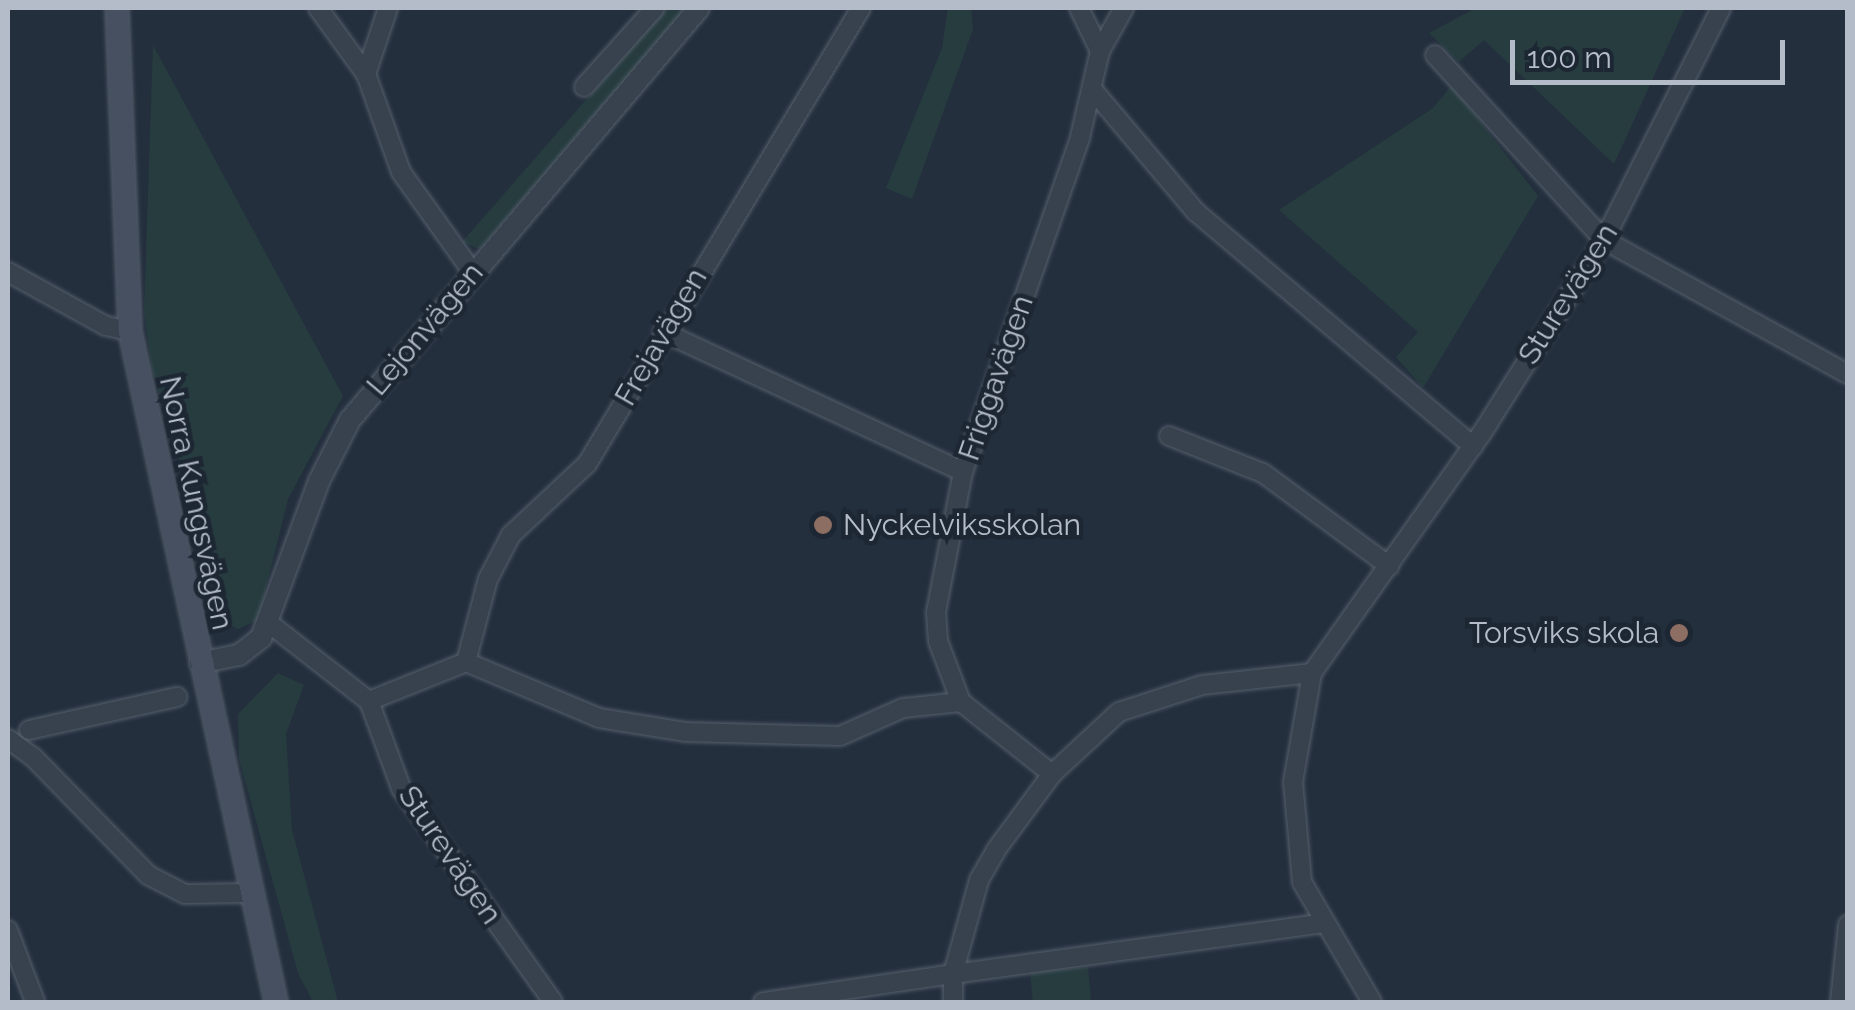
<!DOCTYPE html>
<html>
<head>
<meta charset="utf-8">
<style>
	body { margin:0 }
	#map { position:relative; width:1855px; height:1010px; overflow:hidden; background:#242f3e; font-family:Raleway,sans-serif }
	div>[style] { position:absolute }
	.green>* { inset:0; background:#263c3f; transform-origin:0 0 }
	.roads { filter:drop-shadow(0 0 2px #565f6c) drop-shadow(0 0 2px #565f6c) }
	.minor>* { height:18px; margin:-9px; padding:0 9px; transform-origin:9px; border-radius:9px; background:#38414e }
	.tertiary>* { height:20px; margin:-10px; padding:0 10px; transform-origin:10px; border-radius:10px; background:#38414e }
	.secondary>* { height:22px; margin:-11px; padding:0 11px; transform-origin:11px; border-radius:11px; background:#465061 }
	.dots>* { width:28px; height:28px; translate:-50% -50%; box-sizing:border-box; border:5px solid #1d2633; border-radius:50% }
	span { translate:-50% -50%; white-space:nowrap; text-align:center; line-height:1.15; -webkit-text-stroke:9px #1d2633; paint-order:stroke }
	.street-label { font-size:30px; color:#b4bcc9 }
	.poi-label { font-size:30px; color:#b4bcc9 }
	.left { translate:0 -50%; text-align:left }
	.right { translate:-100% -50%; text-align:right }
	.frame { position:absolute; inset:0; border:10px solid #b4bcc9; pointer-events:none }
	.scale { position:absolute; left:1510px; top:40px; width:275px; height:45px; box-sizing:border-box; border:5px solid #b4bcc9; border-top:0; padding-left:12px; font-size:30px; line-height:35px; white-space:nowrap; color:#b4bcc9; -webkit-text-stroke:8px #1d2633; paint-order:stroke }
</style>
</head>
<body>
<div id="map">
	<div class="green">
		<div style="clip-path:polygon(666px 8px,686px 8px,480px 249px,462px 242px)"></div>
		<div style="clip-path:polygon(948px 8px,971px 8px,973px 29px,912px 199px,886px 188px,942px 48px)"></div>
		<div style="clip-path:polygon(1476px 8px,1685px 8px,1614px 164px,1484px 40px,1459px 62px,1429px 33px)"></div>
		<div style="clip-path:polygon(153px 45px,343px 396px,288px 499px,258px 620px,238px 629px,221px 620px,209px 558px,152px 370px,144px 312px)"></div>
		<div style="clip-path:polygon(1452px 85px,1538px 196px,1423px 388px,1396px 357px,1418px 332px,1279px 210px,1433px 108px)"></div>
		<div style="clip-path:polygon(278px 673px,304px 685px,286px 734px,292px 830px,338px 1002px,313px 1002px,298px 973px,239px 759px,238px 714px)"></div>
		<div style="left:1088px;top:967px;width:35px;height:58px;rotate:85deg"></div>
	</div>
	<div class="roads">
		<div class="minor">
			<div style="left:318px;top:8px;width:82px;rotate:54deg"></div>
			<div style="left:366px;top:74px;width:104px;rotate:70.3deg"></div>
			<div style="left:401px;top:172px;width:124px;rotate:54.5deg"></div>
			<div style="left:1079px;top:8px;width:48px;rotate:64deg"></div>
			<div style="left:1435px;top:55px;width:251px;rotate:47.6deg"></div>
			<div style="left:1604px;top:240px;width:278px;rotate:28.8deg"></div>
			<div style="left:366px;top:74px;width:70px;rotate:-71.6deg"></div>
			<div style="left:584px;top:87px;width:106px;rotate:-48.1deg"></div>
			<div style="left:1092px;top:89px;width:161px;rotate:49.8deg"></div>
			<div style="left:1196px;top:212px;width:363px;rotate:40.2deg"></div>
			<div style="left:8px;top:272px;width:112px;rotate:28.9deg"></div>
			<div style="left:106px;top:326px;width:25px;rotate:12deg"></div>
			<div style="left:663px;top:332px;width:331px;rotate:25deg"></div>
			<div style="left:1169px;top:436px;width:101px;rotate:21.5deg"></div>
			<div style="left:1263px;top:473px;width:157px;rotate:36.4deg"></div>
			<div style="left:270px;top:624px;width:125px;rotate:37.9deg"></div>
			<div style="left:369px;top:701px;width:93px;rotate:69.8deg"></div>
			<div style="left:401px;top:788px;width:262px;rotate:54.6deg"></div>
			<div style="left:466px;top:662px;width:86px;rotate:-75.2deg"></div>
			<div style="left:488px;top:579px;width:50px;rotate:-62.4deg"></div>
			<div style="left:511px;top:535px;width:104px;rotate:-43.1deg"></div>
			<div style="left:587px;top:464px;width:532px;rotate:-59deg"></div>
			<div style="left:369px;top:701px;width:105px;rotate:-21.9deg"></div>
			<div style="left:466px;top:662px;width:144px;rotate:22.8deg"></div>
			<div style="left:599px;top:718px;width:87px;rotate:9.2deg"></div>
			<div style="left:685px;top:732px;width:155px;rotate:1.5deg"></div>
			<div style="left:840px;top:736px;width:69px;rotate:-24deg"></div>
			<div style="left:903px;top:708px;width:58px;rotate:-5.9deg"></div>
			<div style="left:29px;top:730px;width:152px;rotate:-12.6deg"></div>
			<div style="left:8px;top:739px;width:32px;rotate:36deg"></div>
			<div style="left:34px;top:758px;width:163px;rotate:45.7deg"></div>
			<div style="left:148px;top:875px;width:42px;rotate:27.2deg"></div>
			<div style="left:185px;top:894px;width:65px;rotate:-0.9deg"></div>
			<div style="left:1052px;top:774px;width:116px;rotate:-141.6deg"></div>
			<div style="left:961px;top:702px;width:65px;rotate:-110.7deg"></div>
			<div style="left:938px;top:641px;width:29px;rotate:-94deg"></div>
			<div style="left:936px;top:612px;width:143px;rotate:-79.1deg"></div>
			<div style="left:963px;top:472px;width:355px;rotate:-70.7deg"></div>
			<div style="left:1080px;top:137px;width:88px;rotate:-76.9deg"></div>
			<div style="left:1100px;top:51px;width:49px;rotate:-60.8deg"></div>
			<div style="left:8px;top:930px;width:77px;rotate:69.4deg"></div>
			<div style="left:763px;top:1002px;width:192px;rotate:-8.4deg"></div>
			<div style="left:953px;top:974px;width:98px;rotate:-74.5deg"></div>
			<div style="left:979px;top:880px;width:34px;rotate:-60deg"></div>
			<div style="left:996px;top:850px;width:94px;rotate:-53.6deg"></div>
			<div style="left:1052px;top:774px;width:91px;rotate:-42.8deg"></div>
			<div style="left:1119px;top:712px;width:87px;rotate:-18deg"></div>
			<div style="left:1202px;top:685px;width:111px;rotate:-6.2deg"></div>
			<div style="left:953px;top:1002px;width:28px;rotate:-90deg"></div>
			<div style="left:953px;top:974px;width:373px;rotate:-7.8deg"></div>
			<div style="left:1372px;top:1002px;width:139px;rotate:-120.3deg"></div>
			<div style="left:1302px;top:882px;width:100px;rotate:-95.1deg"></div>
			<div style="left:1293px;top:782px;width:111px;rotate:-80.1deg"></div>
			<div style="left:1312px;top:673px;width:291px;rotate:-54.7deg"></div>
			<div style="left:1480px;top:436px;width:232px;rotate:-57.7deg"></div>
			<div style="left:1604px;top:240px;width:260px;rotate:-63.2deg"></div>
			<div style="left:1840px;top:1002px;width:78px;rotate:-84.1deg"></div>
		</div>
		<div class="tertiary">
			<div style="left:200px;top:663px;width:40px;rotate:-12deg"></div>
			<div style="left:239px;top:655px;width:28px;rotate:-38deg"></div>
			<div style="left:261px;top:638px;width:167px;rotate:-69.7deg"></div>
			<div style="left:319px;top:481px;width:68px;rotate:-63.1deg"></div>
			<div style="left:350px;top:420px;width:540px;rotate:-49.73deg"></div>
		</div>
		<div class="secondary">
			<div style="left:117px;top:8px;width:323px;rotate:87.7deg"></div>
			<div style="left:130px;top:331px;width:687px;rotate:77.72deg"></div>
		</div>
	</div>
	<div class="dots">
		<div style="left:823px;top:525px;background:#8d6e63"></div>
		<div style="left:1679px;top:633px;background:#8d6e63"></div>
	</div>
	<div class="street-label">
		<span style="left:1568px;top:294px;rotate:-58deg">Sturevägen</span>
		<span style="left:425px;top:329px;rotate:-50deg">Lejonvägen</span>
		<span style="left:661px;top:337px;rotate:-60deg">Frejavägen</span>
		<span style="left:996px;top:378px;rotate:-71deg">Friggavägen</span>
		<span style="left:196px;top:503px;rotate:78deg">Norra Kungsvägen</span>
		<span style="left:450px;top:855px;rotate:56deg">Sturevägen</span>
	</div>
	<div class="poi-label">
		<span class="left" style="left:843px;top:525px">Nyckelviksskolan</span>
		<span class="right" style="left:1659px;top:633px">Torsviks skola</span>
	</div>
	<div class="frame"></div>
	<div class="scale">100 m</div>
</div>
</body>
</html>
